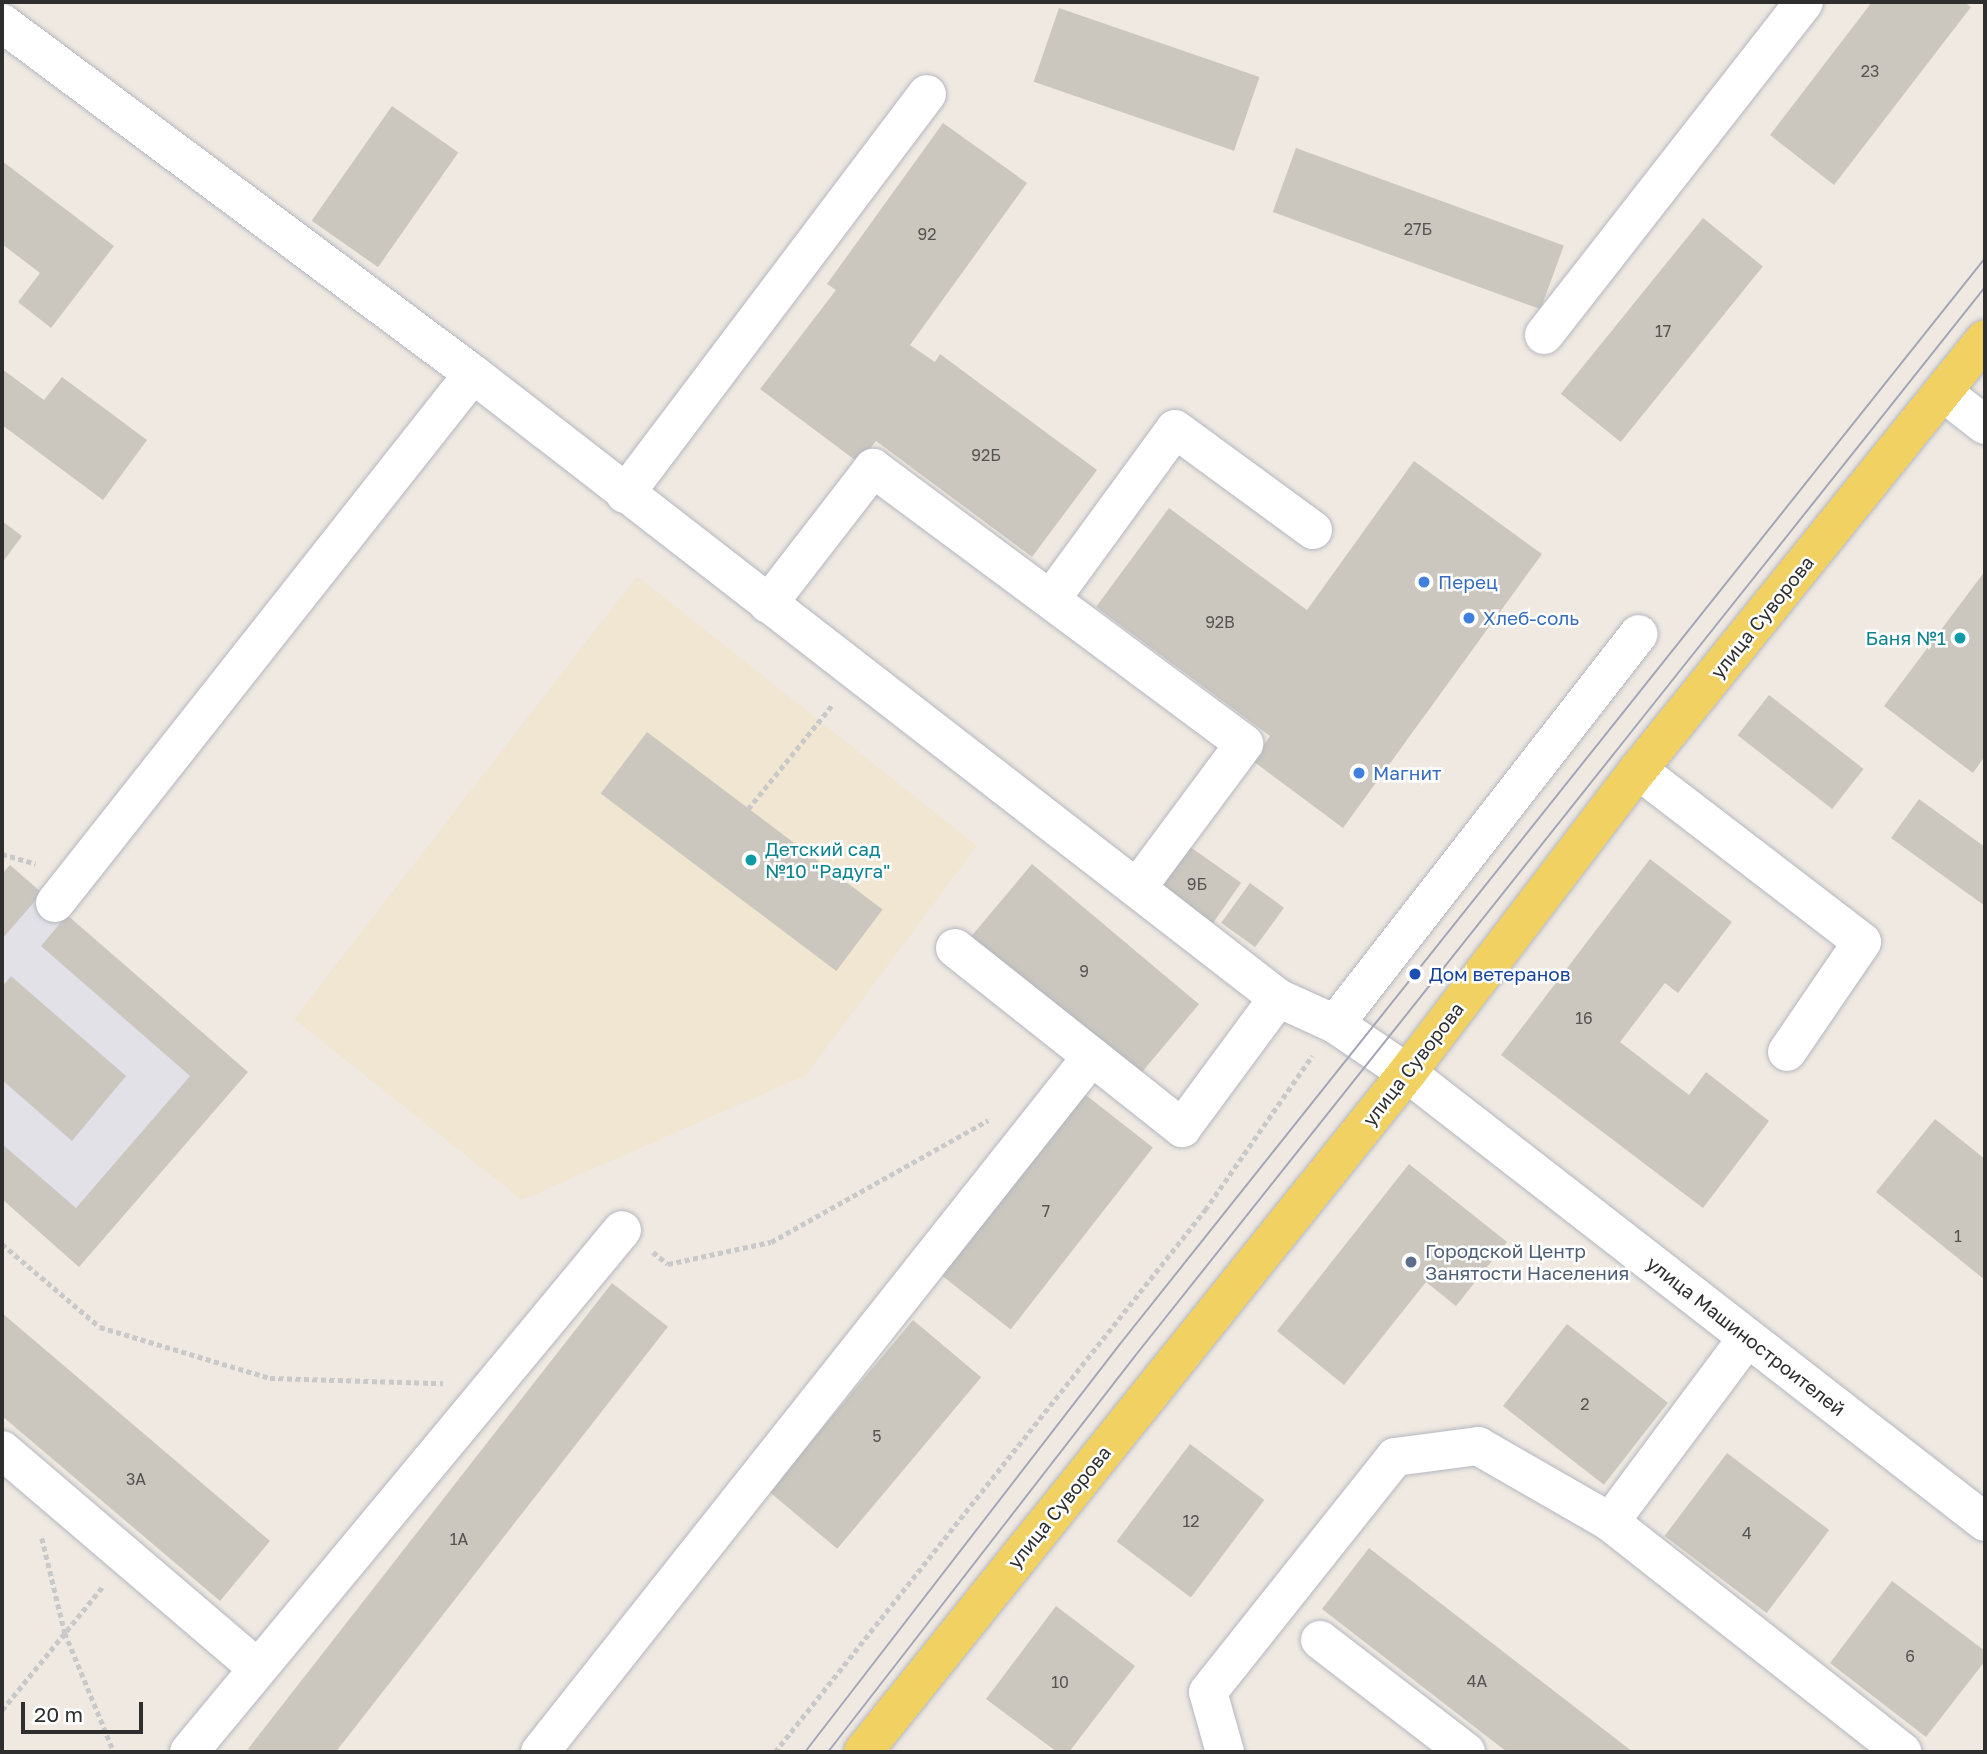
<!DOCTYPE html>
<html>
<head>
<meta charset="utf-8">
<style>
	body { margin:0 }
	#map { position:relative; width:1987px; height:1754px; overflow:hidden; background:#efe9e1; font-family:"Golos Text",sans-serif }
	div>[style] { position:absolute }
	.industrial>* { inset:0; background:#e3e1e8 }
	.education>* { inset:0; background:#f0e6d1 }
	.building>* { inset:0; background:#cbc7bf; transform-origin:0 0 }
	.path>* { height:4.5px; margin-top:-2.25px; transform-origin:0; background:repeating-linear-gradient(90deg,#c9c9c9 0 5px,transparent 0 8.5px) }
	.roads { filter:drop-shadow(0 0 2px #b4b7c1) drop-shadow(0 0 2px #b4b7c1) }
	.minor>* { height:38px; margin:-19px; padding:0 19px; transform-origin:19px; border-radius:19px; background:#fff }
	.major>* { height:38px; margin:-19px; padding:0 19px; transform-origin:19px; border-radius:19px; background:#f2d163 }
	.tram>* { height:2px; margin:-1px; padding:0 1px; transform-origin:1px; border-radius:1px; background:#a3a6b8 }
	.dots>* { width:19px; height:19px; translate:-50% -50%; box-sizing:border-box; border:4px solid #fff; border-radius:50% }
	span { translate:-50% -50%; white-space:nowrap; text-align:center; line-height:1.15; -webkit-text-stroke:5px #fff; paint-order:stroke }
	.number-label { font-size:16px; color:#555452 }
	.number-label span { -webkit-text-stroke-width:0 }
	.shop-label { font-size:19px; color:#366cbe }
	.left { translate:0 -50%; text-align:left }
	.street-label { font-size:19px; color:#2e2e2e }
	.culture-label { font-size:19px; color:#0d838f }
	.right { translate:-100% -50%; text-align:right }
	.transit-label { font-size:19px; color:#164399 }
	.service-label { font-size:19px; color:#4e5e75 }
	.frame { position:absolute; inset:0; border:4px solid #2e2e2e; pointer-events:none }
	.scale { position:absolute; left:21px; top:1702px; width:122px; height:32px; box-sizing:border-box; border:4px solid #2e2e2e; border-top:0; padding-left:9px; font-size:21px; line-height:24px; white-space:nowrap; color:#2e2e2e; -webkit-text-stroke:5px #fff; paint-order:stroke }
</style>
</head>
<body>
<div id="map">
	<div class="industrial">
		<div style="clip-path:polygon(10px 865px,248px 1072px,79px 1267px,2px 1199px,2px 874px)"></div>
	</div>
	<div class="education">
		<div style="clip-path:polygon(637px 576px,977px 846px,806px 1075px,522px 1200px,294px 1019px)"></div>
	</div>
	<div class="building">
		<div style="clip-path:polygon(1872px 2px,1964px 2px,1971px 7px,1834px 185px,1770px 135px)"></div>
		<div style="left:1059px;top:8px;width:212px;height:78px;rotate:19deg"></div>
		<div style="left:392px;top:106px;width:81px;height:140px;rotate:35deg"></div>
		<div style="clip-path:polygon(943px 123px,1027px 183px,910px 345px,935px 362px,940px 354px,1097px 470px,1032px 557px,876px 441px,859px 463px,760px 389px,836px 290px,827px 284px)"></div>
		<div style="left:1296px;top:148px;width:285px;height:68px;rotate:20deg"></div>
		<div style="clip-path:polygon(2px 161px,114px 246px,51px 328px,18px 302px,40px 273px,2px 244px)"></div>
		<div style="left:1703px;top:218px;width:77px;height:226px;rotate:39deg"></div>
		<div style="clip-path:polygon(2px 369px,44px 400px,62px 377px,147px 440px,103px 500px,2px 425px)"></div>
		<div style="clip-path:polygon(1414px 461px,1542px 554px,1343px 828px,1253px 761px,1270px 736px,1096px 607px,1169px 508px,1307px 610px)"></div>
		<div style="clip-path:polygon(2px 521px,22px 536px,2px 563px)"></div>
		<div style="clip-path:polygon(1985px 571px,1985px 756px,1973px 773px,1884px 706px)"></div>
		<div style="left:1769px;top:695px;width:120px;height:51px;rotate:38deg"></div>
		<div style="left:647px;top:732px;width:295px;height:77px;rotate:37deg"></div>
		<div style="clip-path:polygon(1919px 799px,1985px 847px,1985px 906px,1891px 838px)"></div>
		<div style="left:1183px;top:842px;width:71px;height:54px;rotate:35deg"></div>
		<div style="clip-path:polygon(1650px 859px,1732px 922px,1678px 993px,1665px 983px,1620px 1042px,1689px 1095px,1706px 1072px,1769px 1121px,1703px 1208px,1501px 1055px)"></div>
		<div style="left:1032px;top:864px;width:218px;height:97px;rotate:40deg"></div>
		<div style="clip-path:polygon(10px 865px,42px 893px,2px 939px,2px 874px)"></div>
		<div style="left:1250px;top:883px;width:42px;height:49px;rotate:36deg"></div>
		<div style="clip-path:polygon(67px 915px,248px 1072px,79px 1267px,2px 1199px,2px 1144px,76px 1208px,190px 1076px,41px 946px)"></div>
		<div style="clip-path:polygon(11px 976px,126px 1076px,72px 1141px,2px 1080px,2px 987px)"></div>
		<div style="left:1082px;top:1092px;width:90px;height:231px;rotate:38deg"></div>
		<div style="clip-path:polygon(1935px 1119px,1985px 1159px,1985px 1280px,1876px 1192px)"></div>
		<div style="clip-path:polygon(1409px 1164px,1507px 1242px,1456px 1306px,1426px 1282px,1344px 1385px,1277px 1331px)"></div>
		<div style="left:612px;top:1283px;width:71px;height:591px;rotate:38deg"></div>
		<div style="clip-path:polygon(2px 1313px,270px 1541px,220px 1601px,2px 1416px)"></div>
		<div style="left:913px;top:1320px;width:89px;height:224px;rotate:40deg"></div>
		<div style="left:1567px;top:1324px;width:128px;height:104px;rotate:38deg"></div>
		<div style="left:1190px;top:1444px;width:93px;height:122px;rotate:37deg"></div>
		<div style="left:1727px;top:1453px;width:128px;height:104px;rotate:37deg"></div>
		<div style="clip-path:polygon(1369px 1548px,1633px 1752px,1507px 1752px,1322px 1609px)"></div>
		<div style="clip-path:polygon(1892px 1581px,1985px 1651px,1985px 1661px,1926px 1737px,1830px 1663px)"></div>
		<div style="clip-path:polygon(1056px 1606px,1135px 1666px,1069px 1752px,1057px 1752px,986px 1699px)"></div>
	</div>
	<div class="path">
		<div style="left:748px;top:809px;width:135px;rotate:-51deg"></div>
		<div style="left:2px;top:854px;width:35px;rotate:16deg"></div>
		<div style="left:2px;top:1244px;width:128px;rotate:40.3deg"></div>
		<div style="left:100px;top:1327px;width:177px;rotate:16.7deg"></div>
		<div style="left:270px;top:1378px;width:173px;rotate:1.7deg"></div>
		<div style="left:653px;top:1252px;width:19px;rotate:39deg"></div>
		<div style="left:668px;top:1264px;width:105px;rotate:-12.1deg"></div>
		<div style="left:771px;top:1242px;width:249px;rotate:-29.3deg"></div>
		<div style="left:42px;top:1538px;width:98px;rotate:76.4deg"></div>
		<div style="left:65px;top:1633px;width:129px;rotate:67.6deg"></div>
		<div style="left:2px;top:1710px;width:160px;rotate:-50.8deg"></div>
		<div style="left:775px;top:1752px;width:692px;rotate:-51.57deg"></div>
		<div style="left:1205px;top:1210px;width:188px;rotate:-55.2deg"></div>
	</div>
	<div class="roads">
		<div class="minor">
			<div style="left:2px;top:23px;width:587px;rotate:36.69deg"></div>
			<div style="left:473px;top:374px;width:1019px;rotate:37.78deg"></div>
			<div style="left:1278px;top:998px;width:63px;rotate:24.5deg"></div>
			<div style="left:1335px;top:1024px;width:87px;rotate:34.2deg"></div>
			<div style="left:1407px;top:1073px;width:732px;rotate:37.84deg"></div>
			<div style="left:1544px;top:335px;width:422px;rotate:-52deg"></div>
			<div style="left:1944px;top:393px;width:52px;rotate:38deg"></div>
			<div style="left:625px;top:494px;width:501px;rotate:-52.95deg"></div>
			<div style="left:1051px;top:599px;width:210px;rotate:-53.9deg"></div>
			<div style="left:1175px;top:429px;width:171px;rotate:36.2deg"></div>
			<div style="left:768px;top:604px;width:172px;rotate:-52.3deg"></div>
			<div style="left:873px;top:468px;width:462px;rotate:36.6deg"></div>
			<div style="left:1244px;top:744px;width:179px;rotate:126.6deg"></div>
			<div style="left:1638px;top:770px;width:282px;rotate:37.5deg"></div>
			<div style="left:1862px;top:942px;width:133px;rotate:124.3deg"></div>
			<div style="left:55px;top:903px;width:674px;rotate:-51.69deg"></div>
			<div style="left:955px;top:948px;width:290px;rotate:38.4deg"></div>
			<div style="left:1182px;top:1128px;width:162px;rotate:-53.6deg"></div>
			<div style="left:1335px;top:1024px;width:494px;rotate:-52.1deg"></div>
			<div style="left:2px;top:1450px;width:334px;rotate:40.5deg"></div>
			<div style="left:1610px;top:1522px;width:229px;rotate:-53.3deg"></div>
			<div style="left:1320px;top:1640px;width:184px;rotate:37.5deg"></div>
			<div style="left:189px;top:1752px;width:678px;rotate:-50.32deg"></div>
			<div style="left:540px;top:1752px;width:888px;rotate:-51.58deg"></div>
			<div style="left:1225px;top:1752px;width:62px;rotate:-105.8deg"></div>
			<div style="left:1208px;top:1692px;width:300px;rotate:-51.5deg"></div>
			<div style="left:1395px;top:1457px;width:84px;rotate:-7.5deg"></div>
			<div style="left:1478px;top:1446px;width:152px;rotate:29.9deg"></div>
			<div style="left:1610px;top:1522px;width:372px;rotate:38.2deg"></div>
		</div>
		<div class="major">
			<div style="left:863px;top:1752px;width:870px;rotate:-51.3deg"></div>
			<div style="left:1407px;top:1073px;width:381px;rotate:-52.7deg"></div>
			<div style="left:1638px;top:770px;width:553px;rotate:-51.16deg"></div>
		</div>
	</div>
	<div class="tram">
		<div style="left:805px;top:1752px;width:515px;rotate:-52.33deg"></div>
		<div style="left:1120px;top:1344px;width:1388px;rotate:-51.46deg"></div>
		<div style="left:828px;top:1752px;width:501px;rotate:-52.22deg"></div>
		<div style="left:1135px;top:1356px;width:1366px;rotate:-51.51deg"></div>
	</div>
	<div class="dots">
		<div style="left:1424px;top:582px;background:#3f7fe0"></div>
		<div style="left:1469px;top:618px;background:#3f7fe0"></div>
		<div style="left:1960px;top:638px;background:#0f9aa8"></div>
		<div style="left:1359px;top:773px;background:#3f7fe0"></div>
		<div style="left:751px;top:860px;background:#0f9aa8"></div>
		<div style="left:1415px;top:974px;background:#1a4fb4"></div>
		<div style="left:1411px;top:1262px;background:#5c6f8a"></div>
	</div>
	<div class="number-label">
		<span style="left:1870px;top:71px">23</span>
		<span style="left:1418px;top:229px">27Б</span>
		<span style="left:927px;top:234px">92</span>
		<span style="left:1663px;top:331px">17</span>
		<span style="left:986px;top:455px">92Б</span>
		<span style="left:1220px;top:622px">92В</span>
		<span style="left:1197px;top:884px">9Б</span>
		<span style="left:1084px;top:971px">9</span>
		<span style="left:1584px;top:1018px">16</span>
		<span style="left:1046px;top:1211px">7</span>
		<span style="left:1958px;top:1236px">1</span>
		<span style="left:1585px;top:1404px">2</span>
		<span style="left:877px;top:1436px">5</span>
		<span style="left:136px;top:1479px">3А</span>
		<span style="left:1191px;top:1521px">12</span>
		<span style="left:1747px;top:1533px">4</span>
		<span style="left:459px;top:1539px">1А</span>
		<span style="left:1910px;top:1656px">6</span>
		<span style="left:1477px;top:1681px">4А</span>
		<span style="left:1060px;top:1682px">10</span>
	</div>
	<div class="shop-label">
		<span class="left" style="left:1438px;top:582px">Перец</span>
		<span class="left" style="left:1483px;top:618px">Хлеб-соль</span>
		<span class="left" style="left:1373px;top:773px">Магнит</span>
	</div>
	<div class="street-label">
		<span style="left:1762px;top:617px;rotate:-51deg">улица Суворова</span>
		<span style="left:1413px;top:1064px;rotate:-52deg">улица Суворова</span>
		<span style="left:1746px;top:1336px;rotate:38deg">улица Машиностроителей</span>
		<span style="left:1059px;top:1507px;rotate:-51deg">улица Суворова</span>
	</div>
	<div class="culture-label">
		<span class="right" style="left:1946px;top:638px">Баня №1</span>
		<span class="left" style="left:765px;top:860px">Детский сад<br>№10 "Радуга"</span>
	</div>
	<div class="transit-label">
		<span class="left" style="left:1429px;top:974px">Дом ветеранов</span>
	</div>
	<div class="service-label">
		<span class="left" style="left:1425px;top:1262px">Городской Центр<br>Занятости Населения</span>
	</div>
	<div class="frame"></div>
	<div class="scale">20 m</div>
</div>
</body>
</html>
